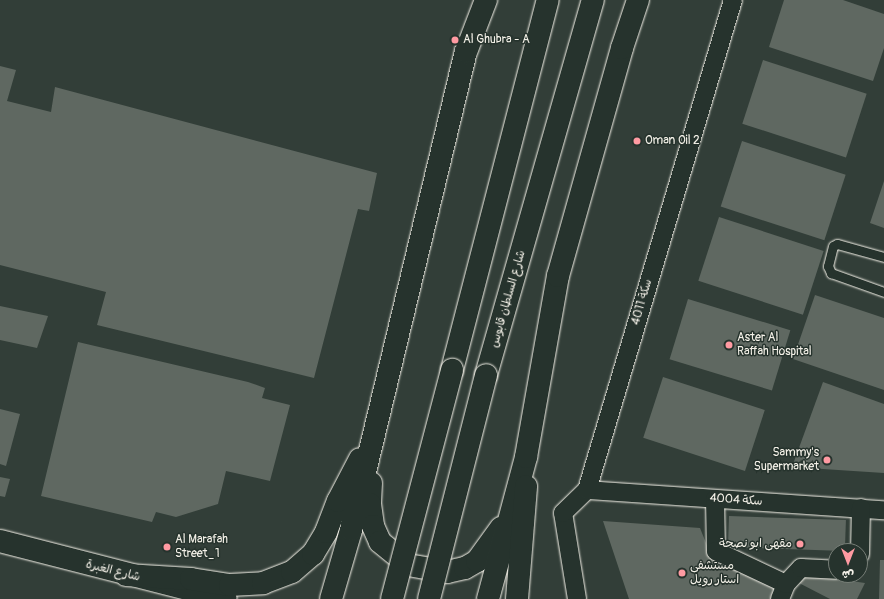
<!DOCTYPE html>
<html>
<head>
<meta charset="utf-8">
<style>
	body { margin:0 }
	#map { position:relative; width:884px; height:599px; overflow:hidden; background:#323e38; font-family:Pangolin,"Playpen Sans Arabic",sans-serif }
	div>[style] { position:absolute }
	.building>* { inset:0; background:#5f6861; transform-origin:0 0 }
	.roads { filter:drop-shadow(0 0 1px #f4f1e8) drop-shadow(0 0 1px #f4f1e8) }
	.lane>* { height:9px; margin:-4.5px; padding:0 4.5px; transform-origin:4.5px; border-radius:4.5px; background:#26332d }
	.street>* { height:18px; margin:-9px; padding:0 9px; transform-origin:9px; border-radius:9px; background:#26332d }
	.primary>* { height:22px; margin:-11px; padding:0 11px; transform-origin:11px; border-radius:11px; background:#26332d }
	.highway>* { height:22px; margin:-11px; padding:0 11px; transform-origin:11px; border-radius:11px; background:#26332d }
	.bridges { filter:drop-shadow(0 0 1px #f4f1e8) drop-shadow(0 0 1px #f4f1e8) }
	.highway-bridge>* { height:22px; margin:-11px; padding:0 11px; transform-origin:11px; border-radius:11px; background:#26332d }
	.dots>* { width:11px; height:11px; translate:-50% -50%; box-sizing:border-box; border:2px solid #26332d; border-radius:50% }
	span { translate:-50% -50%; white-space:nowrap; text-align:center; line-height:1.15; -webkit-text-stroke:3px #26332d; paint-order:stroke }
	.poi-label { font-size:12px; color:#f4f1e8 }
	.left { translate:0 -50%; text-align:left }
	.right { translate:-100% -50%; text-align:right }
	.street-label { font-size:12px; color:#f4f1e8 }
	.north { position:absolute; left:828px; top:543px; width:40px; height:40px; box-sizing:border-box; background:#26332d; border:1px solid #787f78; border-radius:50%; rotate:180deg; font-size:11px; font-weight:700; line-height:16px; text-align:center; color:#f4f1e8 }
	.north::after { content:''; display:block; margin:auto; width:14px; height:18px; background:#ff9aa2; clip-path:polygon(50% 0,100% 100%,50% 72%,0 100%) }
</style>
</head>
<body>
<div id="map">
	<div class="building">
		<div style="clip-path:polygon(784px 0,843px 0,884px 14px,884px 48px,873px 81px,769px 47px)"></div>
		<div style="left:763px;top:60px;width:109px;height:67px;rotate:18deg"></div>
		<div style="clip-path:polygon(0 66px,16px 70px,7px 101px,51px 112px,55px 87px,377px 173px,369px 211px,358px 209px,314px 378px,97px 325px,106px 292px,0 265px)"></div>
		<div style="left:742px;top:141px;width:109px;height:69px;rotate:18deg"></div>
		<div style="clip-path:polygon(884px 181px,884px 228px,870px 223px)"></div>
		<div style="left:719px;top:217px;width:110px;height:67px;rotate:18deg"></div>
		<div style="clip-path:polygon(815px 295px,884px 318px,884px 390px,793px 359px)"></div>
		<div style="left:688px;top:299px;width:107px;height:63px;rotate:17deg"></div>
		<div style="clip-path:polygon(0 306px,48px 316px,37px 348px,0 340px)"></div>
		<div style="clip-path:polygon(78px 342px,248px 382px,265px 388px,262px 398px,290px 405px,270px 481px,226px 471px,218px 504px,176px 517px,156px 512px,152px 522px,41px 496px)"></div>
		<div style="left:663px;top:377px;width:107px;height:64px;rotate:18deg"></div>
		<div style="clip-path:polygon(823px 382px,884px 404px,884px 473px,792px 467px)"></div>
		<div style="clip-path:polygon(0 409px,20px 414px,6px 466px,0 464px)"></div>
		<div style="clip-path:polygon(0 477px,10px 479px,5px 497px,0 496px)"></div>
		<div style="left:729px;top:516px;width:117px;height:31px;rotate:2deg"></div>
		<div style="clip-path:polygon(603px 521px,700px 528px,712px 558px,777px 587px,771px 599px,629px 599px)"></div>
		<div style="clip-path:polygon(880px 560px,884px 560px,884px 599px,879px 599px)"></div>
		<div style="clip-path:polygon(804px 574px,865px 583px,857px 599px,830px 599px,799px 583px)"></div>
	</div>
	<div class="roads">
		<div class="lane">
			<div style="left:884px;top:257px;width:49px;rotate:-164.5deg"></div>
			<div style="left:837px;top:244px;width:4px;rotate:153deg"></div>
			<div style="left:833px;top:246px;width:21px;rotate:104deg"></div>
			<div style="left:828px;top:266px;width:8px;rotate:67deg"></div>
			<div style="left:831px;top:273px;width:56px;rotate:19.7deg"></div>
		</div>
		<div class="street">
			<div style="left:587px;top:490px;width:298px;rotate:3.9deg"></div>
			<div style="left:715px;top:499px;width:52px;rotate:88.9deg"></div>
			<div style="left:716px;top:551px;width:77px;rotate:25.2deg"></div>
			<div style="left:860px;top:554px;width:46px;rotate:-88.8deg"></div>
			<div style="left:577px;top:599px;width:87px;rotate:-99.2deg"></div>
			<div style="left:563px;top:513px;width:33px;rotate:-44deg"></div>
			<div style="left:587px;top:490px;width:511px;rotate:-73.41deg"></div>
			<div style="left:780px;top:599px;width:16px;rotate:-68deg"></div>
			<div style="left:786px;top:584px;width:22px;rotate:-47deg"></div>
			<div style="left:801px;top:568px;width:35px;rotate:3deg"></div>
		</div>
		<div class="primary">
			<div style="left:0;top:541px;width:233px;rotate:14.4deg"></div>
		</div>
		<div class="highway">
			<div style="left:452px;top:370px;width:382px;rotate:-75.5deg"></div>
			<div style="left:486px;top:375px;width:390px;rotate:-74.1deg"></div>
			<div style="left:371px;top:483px;width:21px;rotate:93deg"></div>
			<div style="left:370px;top:504px;width:22px;rotate:82deg"></div>
			<div style="left:373px;top:526px;width:17px;rotate:66deg"></div>
			<div style="left:380px;top:542px;width:36px;rotate:39deg"></div>
			<div style="left:408px;top:565px;width:40px;rotate:10deg"></div>
			<div style="left:447px;top:572px;width:18px;rotate:-13deg"></div>
			<div style="left:465px;top:568px;width:14px;rotate:-30deg"></div>
			<div style="left:477px;top:561px;width:41px;rotate:-54deg"></div>
			<div style="left:126px;top:575px;width:65px;rotate:3.5deg"></div>
			<div style="left:191px;top:579px;width:39px;rotate:9deg"></div>
			<div style="left:230px;top:585px;width:33px;rotate:-3deg"></div>
			<div style="left:263px;top:583px;width:31px;rotate:-21deg"></div>
			<div style="left:292px;top:572px;width:28px;rotate:-41deg"></div>
			<div style="left:313px;top:554px;width:26px;rotate:-59deg"></div>
			<div style="left:326px;top:532px;width:33px;rotate:-69deg"></div>
			<div style="left:338px;top:501px;width:47px;rotate:-62.4deg"></div>
			<div style="left:331px;top:599px;width:72px;rotate:-73.8deg"></div>
			<div style="left:351px;top:530px;width:492px;rotate:-76.5deg"></div>
			<div style="left:466px;top:52px;width:56px;rotate:-69deg"></div>
			<div style="left:488px;top:599px;width:147px;rotate:-75deg"></div>
			<div style="left:526px;top:457px;width:184px;rotate:-80deg"></div>
			<div style="left:558px;top:276px;width:237px;rotate:-74.3deg"></div>
			<div style="left:622px;top:48px;width:51px;rotate:-71.6deg"></div>
			<div style="left:517px;top:599px;width:113px;rotate:-85.4deg"></div>
		</div>
	</div>
	<div class="bridges">
		<div class="highway-bridge">
			<div style="left:392px;top:599px;width:237px;rotate:-75.3deg"></div>
			<div style="left:429px;top:599px;width:231px;rotate:-75.7deg"></div>
		</div>
	</div>
	<div class="dots">
		<div style="left:455px;top:40px;background:#ff9aa2"></div>
		<div style="left:637px;top:141px;background:#ff9aa2"></div>
		<div style="left:729px;top:345px;background:#ff9aa2"></div>
		<div style="left:827px;top:460px;background:#ff9aa2"></div>
		<div style="left:800px;top:544px;background:#ff9aa2"></div>
		<div style="left:167px;top:547px;background:#ff9aa2"></div>
		<div style="left:682px;top:573px;background:#ff9aa2"></div>
	</div>
	<div class="poi-label">
		<span class="left" style="left:463px;top:40px">Al Ghubra - A</span>
		<span class="left" style="left:645px;top:141px">Oman Oil 2</span>
		<span class="left" style="left:737px;top:345px">Aster Al<br>Raffah Hospital</span>
		<span class="right" style="left:819px;top:460px">Sammy's<br>Supermarket</span>
		<span class="left" style="left:175px;top:547px">Al Marafah<br>Street_1</span>
		<span class="right" style="left:792px;top:544px">مقهى ابو نصحة</span>
		<span class="left" style="left:690px;top:573px">مستشفى<br>استار رويل</span>
	</div>
	<div class="street-label">
		<span style="left:508px;top:299px;rotate:-74deg">شارع السلطان قابوس</span>
		<span style="left:642px;top:302px;rotate:-74deg">سكة 4011</span>
		<span style="left:736px;top:500px;rotate:4deg">سكة 4004</span>
		<span style="left:113px;top:571px;rotate:14deg">شارع الغبرة</span>
	</div>
	<div class="north">ش</div>
</div>
</body>
</html>
